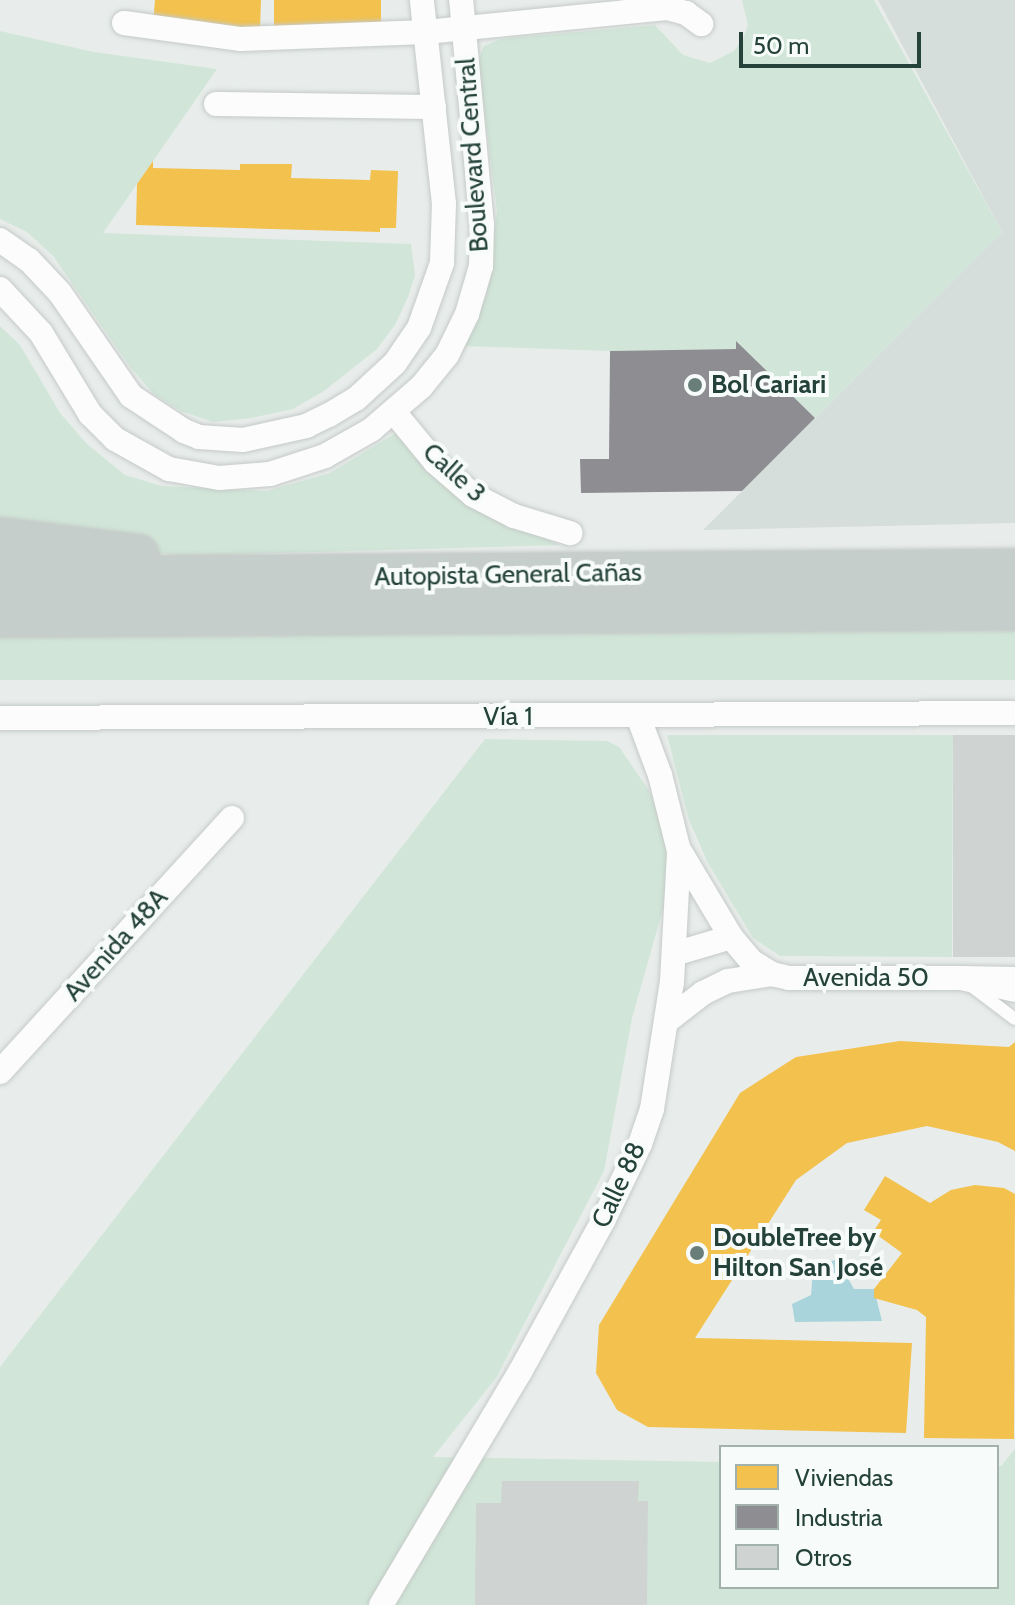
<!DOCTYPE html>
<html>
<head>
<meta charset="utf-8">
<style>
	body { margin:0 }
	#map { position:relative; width:1015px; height:1605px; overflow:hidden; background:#e8edeb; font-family:Cabin,sans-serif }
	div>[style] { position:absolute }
	.built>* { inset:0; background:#d6dedb }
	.green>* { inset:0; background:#d1e6d8; transform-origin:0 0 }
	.water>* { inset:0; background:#a9d4db }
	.homes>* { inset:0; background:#f2c14e; transform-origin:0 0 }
	.industry>* { inset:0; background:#8d8d92 }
	.building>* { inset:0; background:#cfd4d2; transform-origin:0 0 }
	.roads { filter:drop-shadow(0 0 2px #c5cac8) drop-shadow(0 0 2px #c5cac8) }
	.service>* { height:12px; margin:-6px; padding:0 6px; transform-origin:6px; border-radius:6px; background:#fcfcfc }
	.minor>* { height:24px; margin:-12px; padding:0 12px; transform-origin:12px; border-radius:12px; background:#fcfcfc }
	.trunk>* { height:42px; margin:-21px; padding:0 21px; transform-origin:21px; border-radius:21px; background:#c6cecc }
	.dots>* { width:22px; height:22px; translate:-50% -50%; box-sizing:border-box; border:4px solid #f7fbf9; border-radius:50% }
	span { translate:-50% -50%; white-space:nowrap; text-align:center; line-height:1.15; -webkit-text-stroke:8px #f7fbf9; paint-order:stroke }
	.street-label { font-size:26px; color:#24423a }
	.poi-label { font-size:26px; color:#24423a; font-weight:700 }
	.left { translate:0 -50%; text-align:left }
	.legend { position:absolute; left:719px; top:1445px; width:280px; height:144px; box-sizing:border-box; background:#f7fbf9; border:2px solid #a3b1ad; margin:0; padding:10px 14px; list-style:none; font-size:24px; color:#24423a }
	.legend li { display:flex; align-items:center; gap:16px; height:40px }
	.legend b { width:40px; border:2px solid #a3b1ad }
	.scale { position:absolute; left:739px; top:32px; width:182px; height:36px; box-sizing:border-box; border:4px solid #24423a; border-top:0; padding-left:10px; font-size:24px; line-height:28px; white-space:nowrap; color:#24423a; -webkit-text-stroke:6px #f7fbf9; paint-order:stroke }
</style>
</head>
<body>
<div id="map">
	<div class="built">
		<div style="clip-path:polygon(878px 0,1015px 0,1015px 523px,703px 530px,1002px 232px)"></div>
	</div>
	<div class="green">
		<div style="clip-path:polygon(742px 0,874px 0,1002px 232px,815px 418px,737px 342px,736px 349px,610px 351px,463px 346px,486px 296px,497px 211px,478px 61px,484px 46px,501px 39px,655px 25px,683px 55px,710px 63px,734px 51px,743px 39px,748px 25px)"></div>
		<div style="clip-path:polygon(0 31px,94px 52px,217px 69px,103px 233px,411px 244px,415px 275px,408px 297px,395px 325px,377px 349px,324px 391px,293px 409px,252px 418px,213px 422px,181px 411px,154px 394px,131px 368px,53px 256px,27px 232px,0 219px)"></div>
		<div style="clip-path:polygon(0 326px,20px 345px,60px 413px,87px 444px,125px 475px,162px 486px,267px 491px,330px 473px,396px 433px,463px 499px,559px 545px,179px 556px,0 528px)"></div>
		<div style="left:1015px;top:622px;width:58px;height:1015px;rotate:90deg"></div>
		<div style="clip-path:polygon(667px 735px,953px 735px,952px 957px,780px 956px,753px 938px,708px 863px,689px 820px)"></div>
		<div style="clip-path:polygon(485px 739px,607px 741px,619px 747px,650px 792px,669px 851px,665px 902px,632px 1018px,604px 1171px,496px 1378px,433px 1457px,721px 1462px,721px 1587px,997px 1587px,997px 1466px,1001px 1466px,1015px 1449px,1015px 1605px,0 1605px,0 1367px)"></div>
	</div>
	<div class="water">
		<div style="clip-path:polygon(837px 1259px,854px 1289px,874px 1289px,882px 1321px,795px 1322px,792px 1304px,811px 1295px,813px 1269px)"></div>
	</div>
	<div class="homes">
		<div style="clip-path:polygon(155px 0,261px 0,260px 30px,153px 25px)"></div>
		<div style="left:274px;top:0;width:107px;height:27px"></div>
		<div style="clip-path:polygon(153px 161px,153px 168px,240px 170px,240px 164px,292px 164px,291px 178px,370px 180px,371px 170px,398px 171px,396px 228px,380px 228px,380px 232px,136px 225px,137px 184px)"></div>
		<div style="clip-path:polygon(900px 1041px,1009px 1047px,1015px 1042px,1015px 1151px,998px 1142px,927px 1126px,847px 1143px,796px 1180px,695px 1338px,912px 1343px,906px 1433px,648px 1427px,617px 1410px,596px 1373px,599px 1325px,740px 1093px,796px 1057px)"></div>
		<div style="clip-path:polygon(885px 1176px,930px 1203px,951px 1190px,975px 1185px,1004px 1188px,1015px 1194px,1014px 1439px,924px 1438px,926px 1317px,917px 1310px,874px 1298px,874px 1289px,902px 1253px,873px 1232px,881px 1220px,864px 1210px)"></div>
	</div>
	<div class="industry">
		<div style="clip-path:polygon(736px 341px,815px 418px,742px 491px,581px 493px,580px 459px,609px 459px,610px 351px,736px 349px)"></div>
	</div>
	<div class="building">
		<div style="left:953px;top:735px;width:62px;height:222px"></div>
		<div style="clip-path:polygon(502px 1481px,639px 1481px,638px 1501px,648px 1501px,647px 1605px,475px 1605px,476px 1503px,501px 1503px)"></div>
	</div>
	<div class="roads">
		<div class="service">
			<div style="left:970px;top:985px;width:56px;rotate:37.1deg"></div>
		</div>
		<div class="minor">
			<div style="left:124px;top:23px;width:118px;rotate:7.8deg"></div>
			<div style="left:241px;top:39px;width:185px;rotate:-2.2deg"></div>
			<div style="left:426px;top:32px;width:242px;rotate:-5.7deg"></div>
			<div style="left:667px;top:8px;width:20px;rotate:15deg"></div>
			<div style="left:686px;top:13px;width:19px;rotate:36deg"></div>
			<div style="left:216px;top:104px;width:218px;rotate:0.8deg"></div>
			<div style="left:0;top:240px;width:35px;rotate:35deg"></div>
			<div style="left:29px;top:260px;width:45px;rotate:46.8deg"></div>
			<div style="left:60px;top:293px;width:125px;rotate:55.4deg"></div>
			<div style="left:131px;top:396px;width:64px;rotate:33.4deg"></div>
			<div style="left:184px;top:431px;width:16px;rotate:22deg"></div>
			<div style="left:199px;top:437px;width:44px;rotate:3.9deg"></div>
			<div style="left:243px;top:440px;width:65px;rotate:-12.5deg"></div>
			<div style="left:306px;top:426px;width:25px;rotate:-26deg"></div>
			<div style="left:329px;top:415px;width:31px;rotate:-31deg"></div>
			<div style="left:356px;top:399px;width:53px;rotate:-42.7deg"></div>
			<div style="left:395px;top:363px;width:42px;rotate:-55.6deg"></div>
			<div style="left:419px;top:328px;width:69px;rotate:-70.5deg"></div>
			<div style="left:442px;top:263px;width:59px;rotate:-88.1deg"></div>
			<div style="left:444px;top:204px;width:205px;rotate:-96.2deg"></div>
			<div style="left:0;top:289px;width:60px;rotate:47deg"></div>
			<div style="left:41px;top:333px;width:95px;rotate:58.8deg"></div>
			<div style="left:90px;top:414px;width:35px;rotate:45deg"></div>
			<div style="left:115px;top:439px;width:62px;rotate:29.1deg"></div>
			<div style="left:169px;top:469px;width:51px;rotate:10.2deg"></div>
			<div style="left:219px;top:478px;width:51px;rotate:-4.5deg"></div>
			<div style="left:270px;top:474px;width:58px;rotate:-18.1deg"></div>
			<div style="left:325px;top:456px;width:53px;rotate:-29.5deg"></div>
			<div style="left:371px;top:430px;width:66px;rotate:-40.7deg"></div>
			<div style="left:421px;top:387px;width:41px;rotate:-50.9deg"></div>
			<div style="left:447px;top:355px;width:46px;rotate:-64deg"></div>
			<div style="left:467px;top:314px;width:50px;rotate:-73.7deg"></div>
			<div style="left:481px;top:266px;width:41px;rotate:-88.6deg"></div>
			<div style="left:482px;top:225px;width:226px;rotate:-95.3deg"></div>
			<div style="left:394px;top:412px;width:65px;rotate:50.6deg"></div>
			<div style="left:435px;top:462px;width:50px;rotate:41deg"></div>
			<div style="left:473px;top:495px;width:46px;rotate:27.1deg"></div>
			<div style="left:514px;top:516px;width:59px;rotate:16.9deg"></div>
			<div style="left:0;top:718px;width:1015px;rotate:-0.28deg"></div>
			<div style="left:681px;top:853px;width:98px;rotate:59.2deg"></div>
			<div style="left:731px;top:937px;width:31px;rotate:50deg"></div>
			<div style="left:751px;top:961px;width:25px;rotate:32deg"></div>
			<div style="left:772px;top:974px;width:17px;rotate:13deg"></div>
			<div style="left:789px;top:978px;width:172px"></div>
			<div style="left:674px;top:954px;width:59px;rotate:-16.6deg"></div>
			<div style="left:1015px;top:979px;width:54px;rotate:-178.9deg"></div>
			<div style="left:961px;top:978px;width:55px;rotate:12.5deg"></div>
			<div style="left:667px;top:1021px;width:46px;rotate:-37.9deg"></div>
			<div style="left:703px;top:993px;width:28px;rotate:-26deg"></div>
			<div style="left:728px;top:981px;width:45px;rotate:-9deg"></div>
			<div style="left:0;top:1072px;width:344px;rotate:-47.6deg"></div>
			<div style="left:381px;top:1605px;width:271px;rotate:-59.2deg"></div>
			<div style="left:520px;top:1372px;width:172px;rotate:-61.2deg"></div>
			<div style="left:603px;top:1221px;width:85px;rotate:-64.3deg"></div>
			<div style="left:640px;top:1144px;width:37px;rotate:-71deg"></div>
			<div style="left:652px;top:1109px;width:129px;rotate:-81.1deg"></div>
			<div style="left:672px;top:982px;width:131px;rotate:-86.9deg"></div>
			<div style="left:679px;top:851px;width:78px;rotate:-104deg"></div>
			<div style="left:660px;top:775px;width:63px;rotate:-110.4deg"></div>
		</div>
		<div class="trunk">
			<div style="left:0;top:539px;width:139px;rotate:7deg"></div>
			<div style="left:0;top:578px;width:1015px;rotate:-0.45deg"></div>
			<div style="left:0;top:616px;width:1015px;rotate:-0.4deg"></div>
		</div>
	</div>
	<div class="dots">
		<div style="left:695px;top:385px;background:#697e78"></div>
		<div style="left:697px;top:1253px;background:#697e78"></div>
	</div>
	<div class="street-label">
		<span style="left:473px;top:155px;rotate:-94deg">Boulevard Central</span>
		<span style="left:454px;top:473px;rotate:42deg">Calle 3</span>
		<span style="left:508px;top:575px;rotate:-1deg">Autopista General Cañas</span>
		<span style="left:508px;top:717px">Vía 1</span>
		<span style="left:116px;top:945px;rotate:-48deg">Avenida 48A</span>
		<span style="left:866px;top:978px">Avenida 50</span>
		<span style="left:619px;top:1185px;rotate:-65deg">Calle 88</span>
	</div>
	<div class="poi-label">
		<span class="left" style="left:711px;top:385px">Bol Cariari</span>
		<span class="left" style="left:713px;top:1253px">DoubleTree by<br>Hilton San José</span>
	</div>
	<ul class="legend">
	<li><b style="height:22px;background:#f2c14e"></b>Viviendas</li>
	<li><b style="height:22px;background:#8d8d92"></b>Industria</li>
	<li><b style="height:22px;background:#cfd4d2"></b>Otros</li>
	</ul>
	<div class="scale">50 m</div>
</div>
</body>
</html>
